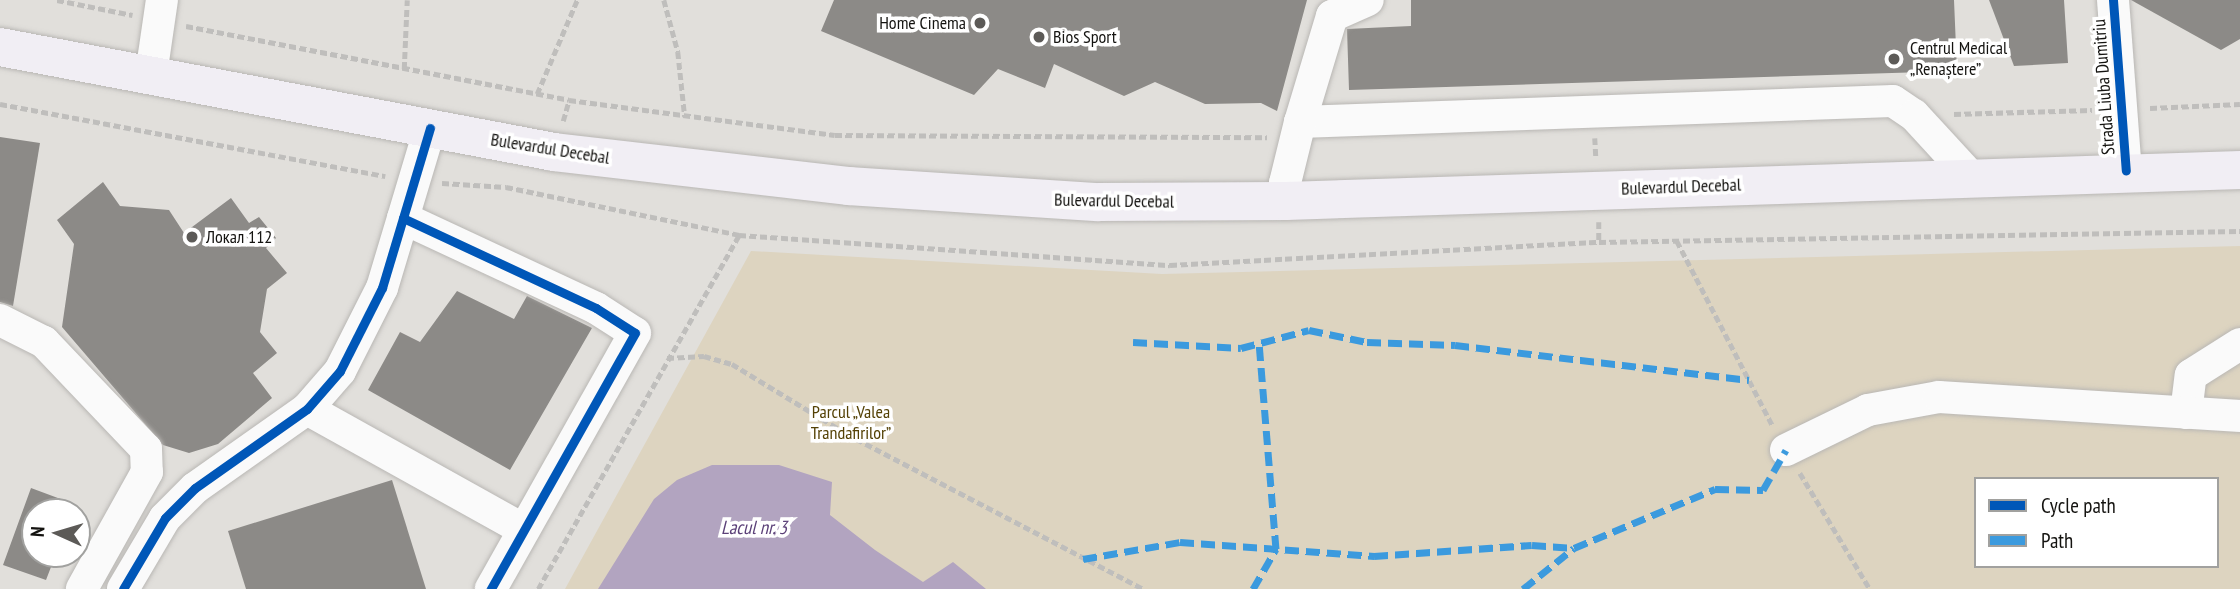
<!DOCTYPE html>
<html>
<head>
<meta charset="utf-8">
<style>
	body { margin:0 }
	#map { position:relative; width:2240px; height:589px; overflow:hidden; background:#e1dfdb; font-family:"PT Sans Narrow",sans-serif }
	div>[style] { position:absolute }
	.green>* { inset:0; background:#ddd4c0 }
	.water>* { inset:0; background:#b2a4c0 }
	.building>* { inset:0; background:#8c8a87 }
	.path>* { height:4.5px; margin-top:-2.25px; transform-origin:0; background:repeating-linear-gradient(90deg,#bfbebc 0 7px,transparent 0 10.5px) }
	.roads { filter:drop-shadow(0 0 2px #b9b7b4) drop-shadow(0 0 2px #b9b7b4) }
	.minor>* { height:32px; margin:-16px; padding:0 16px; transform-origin:16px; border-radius:16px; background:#fafafa }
	.major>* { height:38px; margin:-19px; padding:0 19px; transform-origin:19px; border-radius:19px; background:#f1eef4 }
	.quiet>* { height:7px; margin-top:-3.5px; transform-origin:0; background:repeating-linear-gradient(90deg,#3b9ade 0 14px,transparent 0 21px) }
	.cycleway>* { height:9px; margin:-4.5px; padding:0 4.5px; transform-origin:4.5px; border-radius:4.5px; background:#0057b8 }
	.dots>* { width:19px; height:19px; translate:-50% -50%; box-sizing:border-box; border:4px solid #fff; border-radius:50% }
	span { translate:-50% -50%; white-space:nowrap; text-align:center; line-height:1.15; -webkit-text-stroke:7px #fff; paint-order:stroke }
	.poi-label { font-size:18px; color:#141310 }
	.right { translate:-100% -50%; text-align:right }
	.left { translate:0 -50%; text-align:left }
	.street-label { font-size:18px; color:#141310 }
	.park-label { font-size:18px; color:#544105 }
	.water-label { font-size:19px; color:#5b4078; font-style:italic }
	.legend { position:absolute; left:1974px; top:477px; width:245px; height:91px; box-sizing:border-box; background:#fff; border:2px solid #a1a19f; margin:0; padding:9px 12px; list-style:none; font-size:21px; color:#141310 }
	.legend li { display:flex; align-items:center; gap:14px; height:35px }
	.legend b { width:35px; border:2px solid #a1a19f }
	.north { position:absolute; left:21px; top:498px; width:70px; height:70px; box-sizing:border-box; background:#fff; border:2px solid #a1a19f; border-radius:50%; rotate:274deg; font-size:19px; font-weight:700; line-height:28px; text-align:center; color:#141310 }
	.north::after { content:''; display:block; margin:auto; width:24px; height:32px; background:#5c5a57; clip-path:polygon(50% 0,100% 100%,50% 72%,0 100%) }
</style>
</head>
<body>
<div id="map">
	<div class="green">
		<div style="clip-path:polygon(evenodd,2240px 246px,2240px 589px,565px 589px,751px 251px,1162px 274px,2240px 246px,1976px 479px,2217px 479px,2217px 566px,1976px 566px,1976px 479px)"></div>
	</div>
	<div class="water">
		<div style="clip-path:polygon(712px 465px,779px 465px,832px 482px,830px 515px,875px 550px,923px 582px,953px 562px,986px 589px,598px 589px,654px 499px,677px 480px)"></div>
	</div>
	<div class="building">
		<div style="clip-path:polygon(834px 0,1307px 0,1277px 111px,1261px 103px,1205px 104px,1155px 82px,1124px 96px,1054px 64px,1045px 88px,998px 69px,974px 95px,821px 31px)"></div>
		<div style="clip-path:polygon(1411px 0,1954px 0,1957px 71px,1349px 90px,1347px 29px,1411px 26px)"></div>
		<div style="clip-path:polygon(1989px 0,2064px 0,2068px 63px,2014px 66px)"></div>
		<div style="clip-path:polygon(2131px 0,2240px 0,2240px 39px,2221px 50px)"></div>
		<div style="clip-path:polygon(0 137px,40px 143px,13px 306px,0 302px)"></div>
		<div style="clip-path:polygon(103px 182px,120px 206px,169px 210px,184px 233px,231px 198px,249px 223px,259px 217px,276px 238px,266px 248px,287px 273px,267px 289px,260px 332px,277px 353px,253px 373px,272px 398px,218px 444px,189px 453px,163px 445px,62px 327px,74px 244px,57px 220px)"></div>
		<div style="clip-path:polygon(457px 291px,514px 319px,527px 296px,592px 328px,510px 470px,368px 390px,400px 332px,420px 342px)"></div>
		<div style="clip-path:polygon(392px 480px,426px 589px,246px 589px,228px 531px)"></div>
		<div style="clip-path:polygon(31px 488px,74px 504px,71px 512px,35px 512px,35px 554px,56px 554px,46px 580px,3px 565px)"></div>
	</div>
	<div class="path">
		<div style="left:57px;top:0;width:77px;rotate:11.2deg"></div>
		<div style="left:664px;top:0;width:54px;rotate:74.9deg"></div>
		<div style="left:678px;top:52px;width:65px;rotate:83.9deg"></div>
		<div style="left:186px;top:26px;width:390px;rotate:10.9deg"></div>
		<div style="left:569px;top:100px;width:268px;rotate:7.5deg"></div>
		<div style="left:835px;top:135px;width:432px;rotate:0.3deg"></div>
		<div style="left:404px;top:69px;width:69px;rotate:-87.5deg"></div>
		<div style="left:537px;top:94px;width:102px;rotate:-66.9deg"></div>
		<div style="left:0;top:104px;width:392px;rotate:10.6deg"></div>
		<div style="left:2150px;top:108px;width:90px;rotate:-2.5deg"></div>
		<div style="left:1954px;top:114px;width:138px;rotate:-1.7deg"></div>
		<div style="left:563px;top:121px;width:22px;rotate:-74deg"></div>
		<div style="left:1595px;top:138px;width:20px;rotate:87deg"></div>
		<div style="left:442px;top:183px;width:64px;rotate:3.6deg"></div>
		<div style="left:506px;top:187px;width:238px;rotate:11.6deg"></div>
		<div style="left:739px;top:235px;width:432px;rotate:4deg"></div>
		<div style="left:1170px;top:265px;width:430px;rotate:-3.1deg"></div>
		<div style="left:1599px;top:242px;width:641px;rotate:-0.98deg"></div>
		<div style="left:1599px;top:222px;width:20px;rotate:90deg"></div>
		<div style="left:1677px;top:241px;width:208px;rotate:62.6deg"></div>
		<div style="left:667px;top:358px;width:37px;rotate:-3deg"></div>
		<div style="left:704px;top:356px;width:29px;rotate:16deg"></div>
		<div style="left:732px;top:364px;width:135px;rotate:31.3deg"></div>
		<div style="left:847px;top:434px;width:335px;rotate:27.6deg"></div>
		<div style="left:1800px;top:473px;width:135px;rotate:58.9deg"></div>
		<div style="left:538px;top:589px;width:407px;rotate:-60.4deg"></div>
	</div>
	<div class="roads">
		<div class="minor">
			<div style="left:2113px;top:0;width:171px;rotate:85.7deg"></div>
			<div style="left:151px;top:75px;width:76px;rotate:-81.7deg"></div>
			<div style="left:1300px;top:122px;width:593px;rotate:-2.03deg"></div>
			<div style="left:1893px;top:101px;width:25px;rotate:34deg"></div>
			<div style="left:1914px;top:115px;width:84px;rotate:47.4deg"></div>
			<div style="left:1286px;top:201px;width:18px;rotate:-93deg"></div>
			<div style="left:1285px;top:183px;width:63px;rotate:-76.2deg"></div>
			<div style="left:1300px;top:122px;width:111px;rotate:-73.2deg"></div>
			<div style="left:1332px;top:16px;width:39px;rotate:-24deg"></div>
			<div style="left:403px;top:218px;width:213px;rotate:25deg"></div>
			<div style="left:596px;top:308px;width:46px;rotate:32.7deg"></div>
			<div style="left:635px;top:333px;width:294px;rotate:119.4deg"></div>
			<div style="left:0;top:320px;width:49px;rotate:26.6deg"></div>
			<div style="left:44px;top:342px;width:148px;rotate:46.4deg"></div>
			<div style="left:146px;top:449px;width:23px;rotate:88deg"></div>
			<div style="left:147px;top:472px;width:134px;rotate:119.1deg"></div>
			<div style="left:307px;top:409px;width:248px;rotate:29.1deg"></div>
			<div style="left:2186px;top:413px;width:38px;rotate:-83deg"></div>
			<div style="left:2191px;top:375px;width:58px;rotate:-32.3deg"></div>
			<div style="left:1786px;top:450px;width:91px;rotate:-26deg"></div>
			<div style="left:1868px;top:410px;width:72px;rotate:-10.4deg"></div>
			<div style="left:1939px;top:397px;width:302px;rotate:3.6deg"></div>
			<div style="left:123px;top:589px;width:82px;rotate:-59.4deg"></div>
			<div style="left:165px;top:518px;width:42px;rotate:-45deg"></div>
			<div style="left:195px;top:488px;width:137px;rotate:-35.2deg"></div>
			<div style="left:307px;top:409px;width:50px;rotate:-49deg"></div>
			<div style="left:340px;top:371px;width:93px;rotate:-63.2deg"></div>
			<div style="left:382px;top:288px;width:167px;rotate:-73.3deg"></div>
		</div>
		<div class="major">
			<div style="left:0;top:47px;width:564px;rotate:10.73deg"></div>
			<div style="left:554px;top:152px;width:296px;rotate:6.6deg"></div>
			<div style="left:848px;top:186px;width:251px;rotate:3.7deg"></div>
			<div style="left:1098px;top:202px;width:188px;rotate:-0.3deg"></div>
			<div style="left:1286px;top:201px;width:955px;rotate:-1.86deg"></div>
		</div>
	</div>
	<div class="quiet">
		<div style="left:1133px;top:342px;width:108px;rotate:3.2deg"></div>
		<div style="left:1241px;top:348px;width:70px;rotate:-14.8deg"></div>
		<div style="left:1309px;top:330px;width:59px;rotate:11.7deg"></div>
		<div style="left:1367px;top:342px;width:88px;rotate:2deg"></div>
		<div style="left:1455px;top:345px;width:296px;rotate:6.8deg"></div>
		<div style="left:1083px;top:559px;width:98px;rotate:-9.9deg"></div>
		<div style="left:1180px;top:542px;width:195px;rotate:4.1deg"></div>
		<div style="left:1374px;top:556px;width:158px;rotate:-4deg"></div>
		<div style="left:1532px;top:545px;width:42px;rotate:4.1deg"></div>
		<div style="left:1574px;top:548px;width:153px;rotate:-22.7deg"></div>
		<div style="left:1715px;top:489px;width:48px;rotate:1.2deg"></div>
		<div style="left:1763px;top:490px;width:46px;rotate:-60.1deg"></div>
		<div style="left:1253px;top:589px;width:46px;rotate:-60.1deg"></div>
		<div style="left:1276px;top:549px;width:206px;rotate:-94.7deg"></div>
		<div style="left:1523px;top:589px;width:65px;rotate:-38.8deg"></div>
	</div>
	<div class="cycleway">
		<div style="left:2113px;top:0;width:171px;rotate:85.7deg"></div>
		<div style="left:403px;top:218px;width:213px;rotate:25deg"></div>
		<div style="left:596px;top:308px;width:46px;rotate:32.7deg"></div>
		<div style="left:635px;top:333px;width:294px;rotate:119.4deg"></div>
		<div style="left:123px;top:589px;width:82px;rotate:-59.4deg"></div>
		<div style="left:165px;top:518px;width:42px;rotate:-45deg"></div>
		<div style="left:195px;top:488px;width:137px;rotate:-35.2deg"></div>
		<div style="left:307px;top:409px;width:50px;rotate:-49deg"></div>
		<div style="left:340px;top:371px;width:93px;rotate:-63.2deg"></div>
		<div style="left:382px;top:288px;width:167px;rotate:-73.3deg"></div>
	</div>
	<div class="dots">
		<div style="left:980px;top:23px;background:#5c5a57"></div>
		<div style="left:1039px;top:37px;background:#5c5a57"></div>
		<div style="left:1894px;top:59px;background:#5c5a57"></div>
		<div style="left:192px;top:237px;background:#5c5a57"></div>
	</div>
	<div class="poi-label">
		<span class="right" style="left:966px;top:23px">Home Cinema</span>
		<span class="left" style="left:1053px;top:37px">Bios Sport</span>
		<span class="left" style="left:1910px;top:59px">Centrul Medical<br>„Renaștere”</span>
		<span class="left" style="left:206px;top:237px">Локал 112</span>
	</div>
	<div class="street-label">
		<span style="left:2104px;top:87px;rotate:-94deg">Strada Liuba Dumitriu</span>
		<span style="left:550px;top:149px;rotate:9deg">Bulevardul Decebal</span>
		<span style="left:1681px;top:187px;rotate:-2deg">Bulevardul Decebal</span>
		<span style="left:1114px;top:201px;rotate:1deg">Bulevardul Decebal</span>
	</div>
	<div class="park-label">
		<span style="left:851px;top:423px">Parcul „Valea<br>Trandafirilor”</span>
	</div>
	<div class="water-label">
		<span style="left:754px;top:528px">Lacul nr. 3</span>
	</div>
	<ul class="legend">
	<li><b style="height:9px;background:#0057b8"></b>Cycle path</li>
	<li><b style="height:9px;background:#3b9ade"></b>Path</li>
	</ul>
	<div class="north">N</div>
</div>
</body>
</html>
